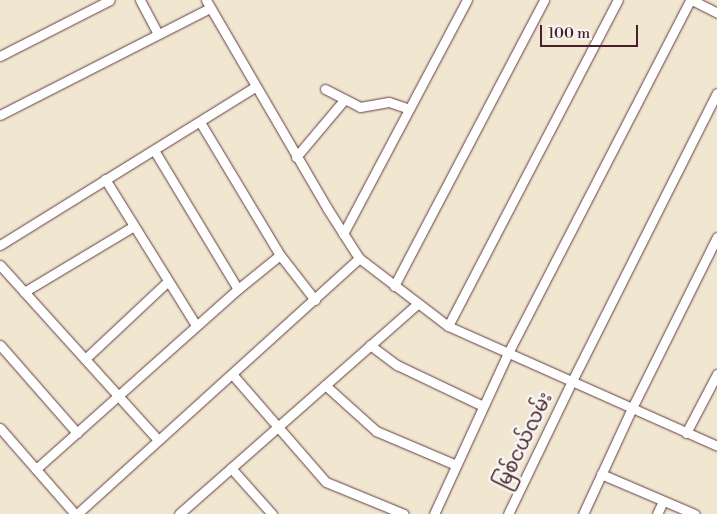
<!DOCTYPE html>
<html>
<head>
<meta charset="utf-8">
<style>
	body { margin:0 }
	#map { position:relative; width:717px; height:514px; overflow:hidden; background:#f1e6d0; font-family:"Libre Bodoni","Noto Sans Myanmar",serif }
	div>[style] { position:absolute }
	.roads { filter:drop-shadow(0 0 1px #633d44) drop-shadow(0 0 1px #633d44) }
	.minor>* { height:9px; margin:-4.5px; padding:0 4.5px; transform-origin:4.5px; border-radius:4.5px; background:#fff }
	span { translate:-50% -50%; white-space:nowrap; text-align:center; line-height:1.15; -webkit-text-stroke:5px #f6f6f2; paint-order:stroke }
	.street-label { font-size:19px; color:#4a1f2b }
	.scale { position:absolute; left:540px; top:25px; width:98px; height:22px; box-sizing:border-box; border:2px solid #4a1f2b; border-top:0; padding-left:6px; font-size:15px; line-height:18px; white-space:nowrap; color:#4a1f2b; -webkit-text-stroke:4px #f6f6f2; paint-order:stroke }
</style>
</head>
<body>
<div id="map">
	<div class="roads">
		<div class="minor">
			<div style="left:140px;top:0;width:38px;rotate:62deg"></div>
			<div style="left:206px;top:0;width:241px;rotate:59.8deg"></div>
			<div style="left:327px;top:208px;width:59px;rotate:57.4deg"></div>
			<div style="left:359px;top:258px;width:112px;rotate:37.4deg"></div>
			<div style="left:448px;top:326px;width:295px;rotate:24deg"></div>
			<div style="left:692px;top:0;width:28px;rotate:27deg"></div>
			<div style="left:0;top:56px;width:123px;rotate:-27deg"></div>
			<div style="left:325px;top:89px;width:39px;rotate:27deg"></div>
			<div style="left:360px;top:107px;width:29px;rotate:-10deg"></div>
			<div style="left:389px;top:102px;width:21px;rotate:19deg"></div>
			<div style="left:0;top:115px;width:236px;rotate:-27deg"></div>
			<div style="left:200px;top:122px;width:155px;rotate:59deg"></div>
			<div style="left:280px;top:255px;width:57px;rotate:52.1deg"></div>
			<div style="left:154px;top:150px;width:162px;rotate:58.9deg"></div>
			<div style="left:296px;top:157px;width:75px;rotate:-49.9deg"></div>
			<div style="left:105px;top:179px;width:172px;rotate:58.1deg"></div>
			<div style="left:343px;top:234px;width:265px;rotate:-62.1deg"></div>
			<div style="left:0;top:245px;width:300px;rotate:-31.8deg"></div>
			<div style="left:0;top:265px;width:234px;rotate:47.9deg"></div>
			<div style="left:394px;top:286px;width:323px;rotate:-62.3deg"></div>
			<div style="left:24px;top:292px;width:128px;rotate:-31deg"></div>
			<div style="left:448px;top:326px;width:368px;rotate:-62.5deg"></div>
			<div style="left:0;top:345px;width:117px;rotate:48.8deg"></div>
			<div style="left:370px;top:345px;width:34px;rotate:37deg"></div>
			<div style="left:397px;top:365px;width:95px;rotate:25.5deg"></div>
			<div style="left:85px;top:359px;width:114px;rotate:-43.2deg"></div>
			<div style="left:232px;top:374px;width:143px;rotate:49deg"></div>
			<div style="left:326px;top:482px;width:84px;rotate:22.3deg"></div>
			<div style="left:325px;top:385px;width:69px;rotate:42deg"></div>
			<div style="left:376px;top:431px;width:87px;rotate:23deg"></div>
			<div style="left:0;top:428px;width:114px;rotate:48.9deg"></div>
			<div style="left:686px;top:433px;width:67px;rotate:-62.3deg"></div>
			<div style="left:231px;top:468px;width:62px;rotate:48.3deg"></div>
			<div style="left:36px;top:469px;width:271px;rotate:-41.7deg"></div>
			<div style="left:238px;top:289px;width:54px;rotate:-39deg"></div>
			<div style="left:601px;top:474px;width:102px;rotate:23.1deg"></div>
			<div style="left:77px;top:514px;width:381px;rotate:-42.2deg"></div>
			<div style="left:179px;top:514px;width:317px;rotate:-41.4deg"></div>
			<div style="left:434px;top:514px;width:177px;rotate:-65.3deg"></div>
			<div style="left:508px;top:353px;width:397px;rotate:-62.7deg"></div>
			<div style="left:508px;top:514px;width:148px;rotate:-64.3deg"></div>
			<div style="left:572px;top:381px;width:322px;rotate:-63.3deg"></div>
			<div style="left:583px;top:514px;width:117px;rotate:-65.2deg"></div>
			<div style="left:632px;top:408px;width:191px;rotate:-63.6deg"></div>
			<div style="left:657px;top:514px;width:14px;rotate:-65deg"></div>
		</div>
	</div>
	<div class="street-label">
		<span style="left:525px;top:441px;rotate:-64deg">မြစ်ငယ်လမ်း</span>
	</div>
	<div class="scale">100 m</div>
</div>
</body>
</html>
